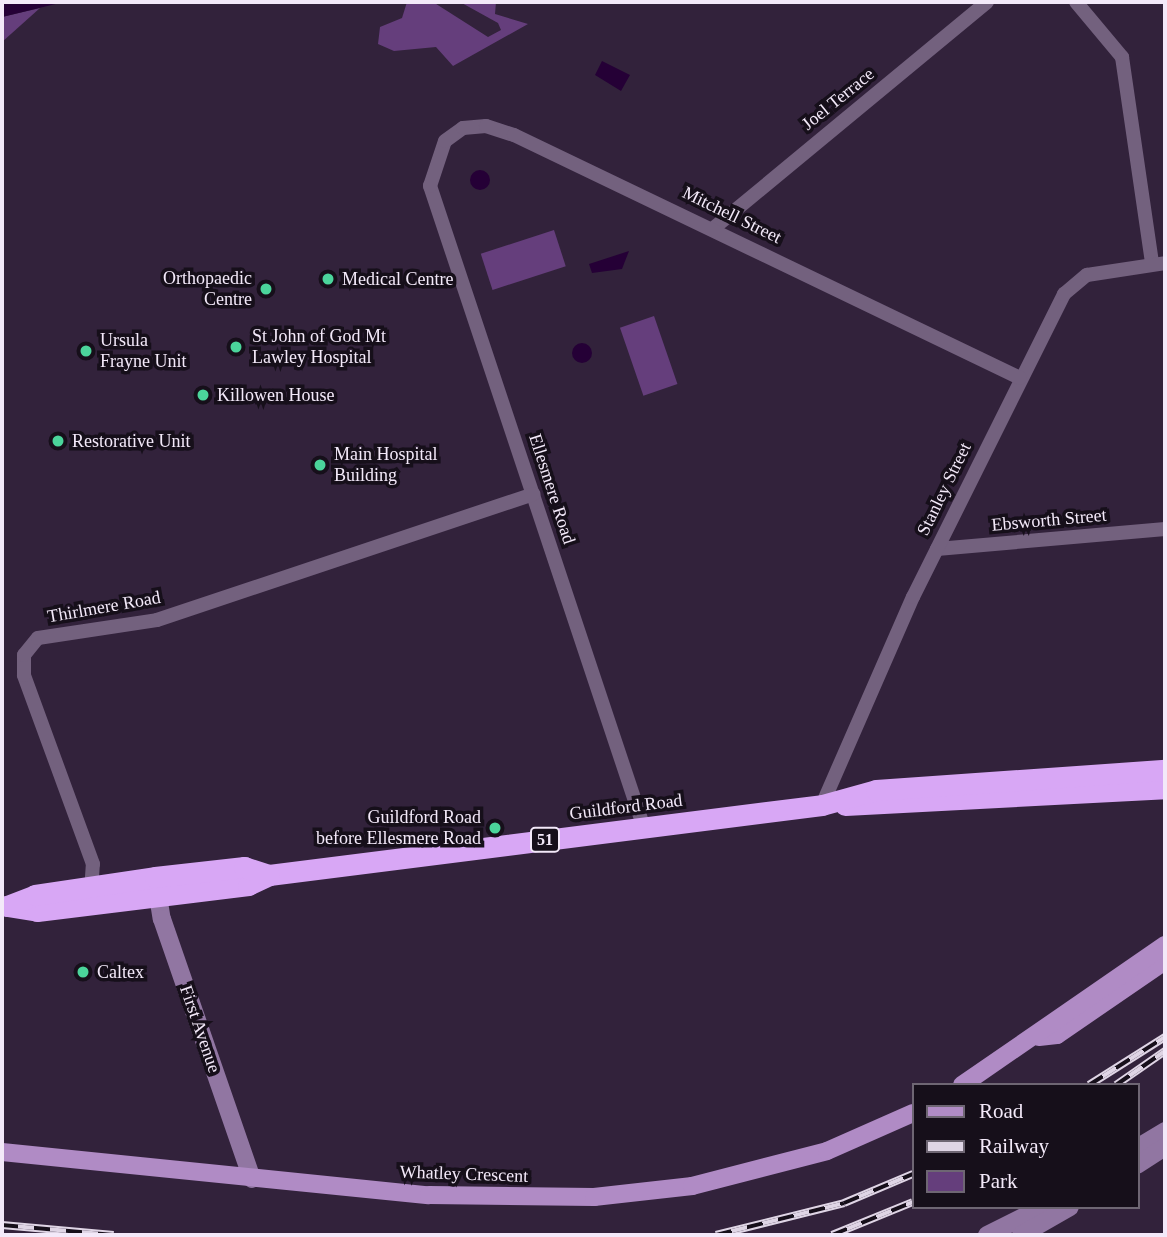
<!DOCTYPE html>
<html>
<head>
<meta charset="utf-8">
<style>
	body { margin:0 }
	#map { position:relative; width:1167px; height:1237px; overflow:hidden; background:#32223b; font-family:"Times New Roman",serif }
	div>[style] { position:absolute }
	.green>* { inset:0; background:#653e7c; transform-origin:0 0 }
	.water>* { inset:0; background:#250036 }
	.round { border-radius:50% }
	.street>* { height:14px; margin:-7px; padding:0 7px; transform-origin:7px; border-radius:7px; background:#73617e }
	.secondary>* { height:18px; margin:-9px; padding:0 9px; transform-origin:9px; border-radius:9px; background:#9176a2 }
	.primary>* { height:18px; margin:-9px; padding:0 9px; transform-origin:9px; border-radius:9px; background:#b08bc5 }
	.highway>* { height:21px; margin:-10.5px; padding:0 10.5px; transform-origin:10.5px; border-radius:10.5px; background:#d8a7f5 }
	.rail>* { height:8px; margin-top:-4px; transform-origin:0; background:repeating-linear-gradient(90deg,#160f1a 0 16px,#dfd5e5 0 32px); box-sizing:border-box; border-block:2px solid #dfd5e5 }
	.dots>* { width:19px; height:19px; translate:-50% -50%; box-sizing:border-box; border:4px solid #160f1a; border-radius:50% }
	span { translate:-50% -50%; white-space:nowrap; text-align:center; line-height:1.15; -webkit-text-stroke:7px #160f1a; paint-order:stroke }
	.shield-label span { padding:2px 5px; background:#160f1a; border:2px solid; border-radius:5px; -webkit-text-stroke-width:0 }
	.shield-label { font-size:16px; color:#f3e9f9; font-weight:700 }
	.street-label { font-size:18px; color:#f3e9f9 }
	.poi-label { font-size:18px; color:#f3e9f9 }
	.right { translate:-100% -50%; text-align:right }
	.left { translate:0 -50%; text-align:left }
	.frame { position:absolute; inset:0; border:4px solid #f3e9f9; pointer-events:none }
	.legend { position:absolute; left:912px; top:1083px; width:228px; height:126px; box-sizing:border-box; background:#160f1a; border:2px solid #6e6673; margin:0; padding:9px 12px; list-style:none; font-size:21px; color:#f3e9f9 }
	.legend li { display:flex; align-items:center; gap:14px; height:35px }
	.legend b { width:35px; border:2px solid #6e6673 }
</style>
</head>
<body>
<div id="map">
	<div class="green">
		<div style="clip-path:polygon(407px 2px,433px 2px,488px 37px,501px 30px,498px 23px,460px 2px,496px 2px,495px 14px,528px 24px,453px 66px,436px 47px,394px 51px,378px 44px,380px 27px,402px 18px)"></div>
		<div style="clip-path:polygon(40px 8px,2px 42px,2px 17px)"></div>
		<div style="left:554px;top:230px;width:38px;height:77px;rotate:72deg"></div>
		<div style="left:654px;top:316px;width:72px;height:36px;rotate:71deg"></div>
	</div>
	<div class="water">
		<div style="clip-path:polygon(2px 2px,64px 2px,2px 17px)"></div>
		<div style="clip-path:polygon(602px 61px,630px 75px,621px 91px,595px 75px)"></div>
		<div class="round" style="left:470px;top:170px;width:20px;height:20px"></div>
		<div style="clip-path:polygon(629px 251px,622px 269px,592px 273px,589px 264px)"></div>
		<div class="round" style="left:572px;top:343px;width:20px;height:20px"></div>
	</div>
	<div class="street">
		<div style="left:1076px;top:2px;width:72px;rotate:50.1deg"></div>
		<div style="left:1122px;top:57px;width:208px;rotate:81.7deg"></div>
		<div style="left:715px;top:227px;width:353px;rotate:-39.6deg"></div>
		<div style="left:937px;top:549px;width:229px;rotate:-5deg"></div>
		<div style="left:822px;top:805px;width:227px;rotate:-66.4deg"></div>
		<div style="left:913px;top:597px;width:339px;rotate:-63.5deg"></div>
		<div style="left:1064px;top:294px;width:30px;rotate:-40deg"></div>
		<div style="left:1087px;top:275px;width:79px;rotate:-8.7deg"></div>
		<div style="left:644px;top:828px;width:677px;rotate:-108.43deg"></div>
		<div style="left:430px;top:186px;width:47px;rotate:-71.6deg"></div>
		<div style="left:445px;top:141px;width:22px;rotate:-36deg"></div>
		<div style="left:463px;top:128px;width:23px;rotate:-5deg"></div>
		<div style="left:486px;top:126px;width:29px;rotate:18deg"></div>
		<div style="left:514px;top:135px;width:561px;rotate:25.65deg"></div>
		<div style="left:91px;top:891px;width:27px;rotate:-86deg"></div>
		<div style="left:93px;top:864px;width:201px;rotate:-110.1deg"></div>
		<div style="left:24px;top:675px;width:20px;rotate:-90deg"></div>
		<div style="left:24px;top:655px;width:22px;rotate:-51deg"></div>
		<div style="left:38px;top:638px;width:120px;rotate:-8.6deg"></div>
		<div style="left:157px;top:620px;width:397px;rotate:-18.5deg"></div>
	</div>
	<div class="secondary">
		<div style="left:156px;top:883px;width:36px;rotate:81deg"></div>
		<div style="left:162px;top:919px;width:275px;rotate:70.9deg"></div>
		<div style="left:1137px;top:1148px;width:33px;rotate:-31deg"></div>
		<div style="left:1137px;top:1165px;width:33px;rotate:-33deg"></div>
		<div style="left:987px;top:1235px;width:63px;rotate:-26.6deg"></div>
		<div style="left:1021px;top:1235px;width:56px;rotate:-29.7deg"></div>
	</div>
	<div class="primary">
		<div style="left:1039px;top:1037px;width:18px;rotate:-6deg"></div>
		<div style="left:1057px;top:1035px;width:131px;rotate:-34.4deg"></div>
		<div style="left:962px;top:1085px;width:247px;rotate:-34.6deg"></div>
		<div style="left:2px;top:1152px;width:429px;rotate:5.8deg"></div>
		<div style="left:429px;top:1195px;width:165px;rotate:0.7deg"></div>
		<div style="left:594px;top:1197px;width:99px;rotate:-6.4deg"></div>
		<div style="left:692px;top:1186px;width:139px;rotate:-14.5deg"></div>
		<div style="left:827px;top:1151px;width:94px;rotate:-23.8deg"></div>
	</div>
	<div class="highway">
		<div style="left:845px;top:805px;width:320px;rotate:-3deg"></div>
		<div style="left:7px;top:906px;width:30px;rotate:9deg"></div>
		<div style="left:37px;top:911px;width:213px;rotate:-7deg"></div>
		<div style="left:248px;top:885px;width:23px;rotate:-25deg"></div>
		<div style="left:269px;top:875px;width:557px;rotate:-7.21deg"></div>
		<div style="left:822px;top:805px;width:56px;rotate:-15.5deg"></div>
		<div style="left:876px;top:790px;width:290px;rotate:-4deg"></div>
		<div style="left:7px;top:906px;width:30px;rotate:-21deg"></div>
		<div style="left:35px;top:895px;width:121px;rotate:-8.5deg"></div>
		<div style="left:155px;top:877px;width:90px;rotate:-6.4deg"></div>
		<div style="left:244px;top:867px;width:26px;rotate:18deg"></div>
	</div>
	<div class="rail">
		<div style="left:1089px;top:1085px;width:90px;rotate:-32.3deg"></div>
		<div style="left:1116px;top:1085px;width:60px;rotate:-34.8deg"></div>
		<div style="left:2px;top:1225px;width:112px;rotate:5.1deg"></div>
		<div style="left:716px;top:1235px;width:132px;rotate:-14deg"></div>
		<div style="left:844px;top:1203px;width:75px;rotate:-22.8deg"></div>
		<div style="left:832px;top:1235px;width:87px;rotate:-22.2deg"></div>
	</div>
	<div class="dots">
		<div style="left:328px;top:279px;background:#4bd49b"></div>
		<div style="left:266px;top:289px;background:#4bd49b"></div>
		<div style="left:236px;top:347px;background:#4bd49b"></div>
		<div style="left:86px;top:351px;background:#4bd49b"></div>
		<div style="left:203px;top:395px;background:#4bd49b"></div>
		<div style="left:58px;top:441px;background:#4bd49b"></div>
		<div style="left:320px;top:465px;background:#4bd49b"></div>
		<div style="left:495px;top:828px;background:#4bd49b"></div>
		<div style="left:83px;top:972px;background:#4bd49b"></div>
	</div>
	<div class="shield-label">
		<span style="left:545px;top:840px">51</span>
	</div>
	<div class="street-label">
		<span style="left:838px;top:99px;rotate:-39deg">Joel Terrace</span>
		<span style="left:732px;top:215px;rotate:26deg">Mitchell Street</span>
		<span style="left:552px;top:489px;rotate:72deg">Ellesmere Road</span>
		<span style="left:944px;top:489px;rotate:-64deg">Stanley Street</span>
		<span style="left:1049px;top:520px;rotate:-5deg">Ebsworth Street</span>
		<span style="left:104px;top:607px;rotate:-10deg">Thirlmere Road</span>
		<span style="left:626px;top:807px;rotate:-7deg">Guildford Road</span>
		<span style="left:200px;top:1029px;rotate:71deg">First Avenue</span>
		<span style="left:464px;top:1174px;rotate:2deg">Whatley Crescent</span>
	</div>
	<div class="poi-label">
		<span class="right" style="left:252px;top:289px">Orthopaedic<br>Centre</span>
		<span class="left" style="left:342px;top:279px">Medical Centre</span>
		<span class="left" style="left:252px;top:347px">St John of God Mt<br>Lawley Hospital</span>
		<span class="left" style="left:100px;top:351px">Ursula<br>Frayne Unit</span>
		<span class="left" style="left:217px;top:395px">Killowen House</span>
		<span class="left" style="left:72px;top:441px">Restorative Unit</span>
		<span class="left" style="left:334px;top:465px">Main Hospital<br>Building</span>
		<span class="right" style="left:481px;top:828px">Guildford Road<br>before Ellesmere Road</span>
		<span class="left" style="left:97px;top:972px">Caltex</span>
	</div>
	<div class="frame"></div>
	<ul class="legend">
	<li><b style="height:9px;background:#b08bc5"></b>Road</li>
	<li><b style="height:9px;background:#dfd5e5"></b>Railway</li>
	<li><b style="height:19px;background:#653e7c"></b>Park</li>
	</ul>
</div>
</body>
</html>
